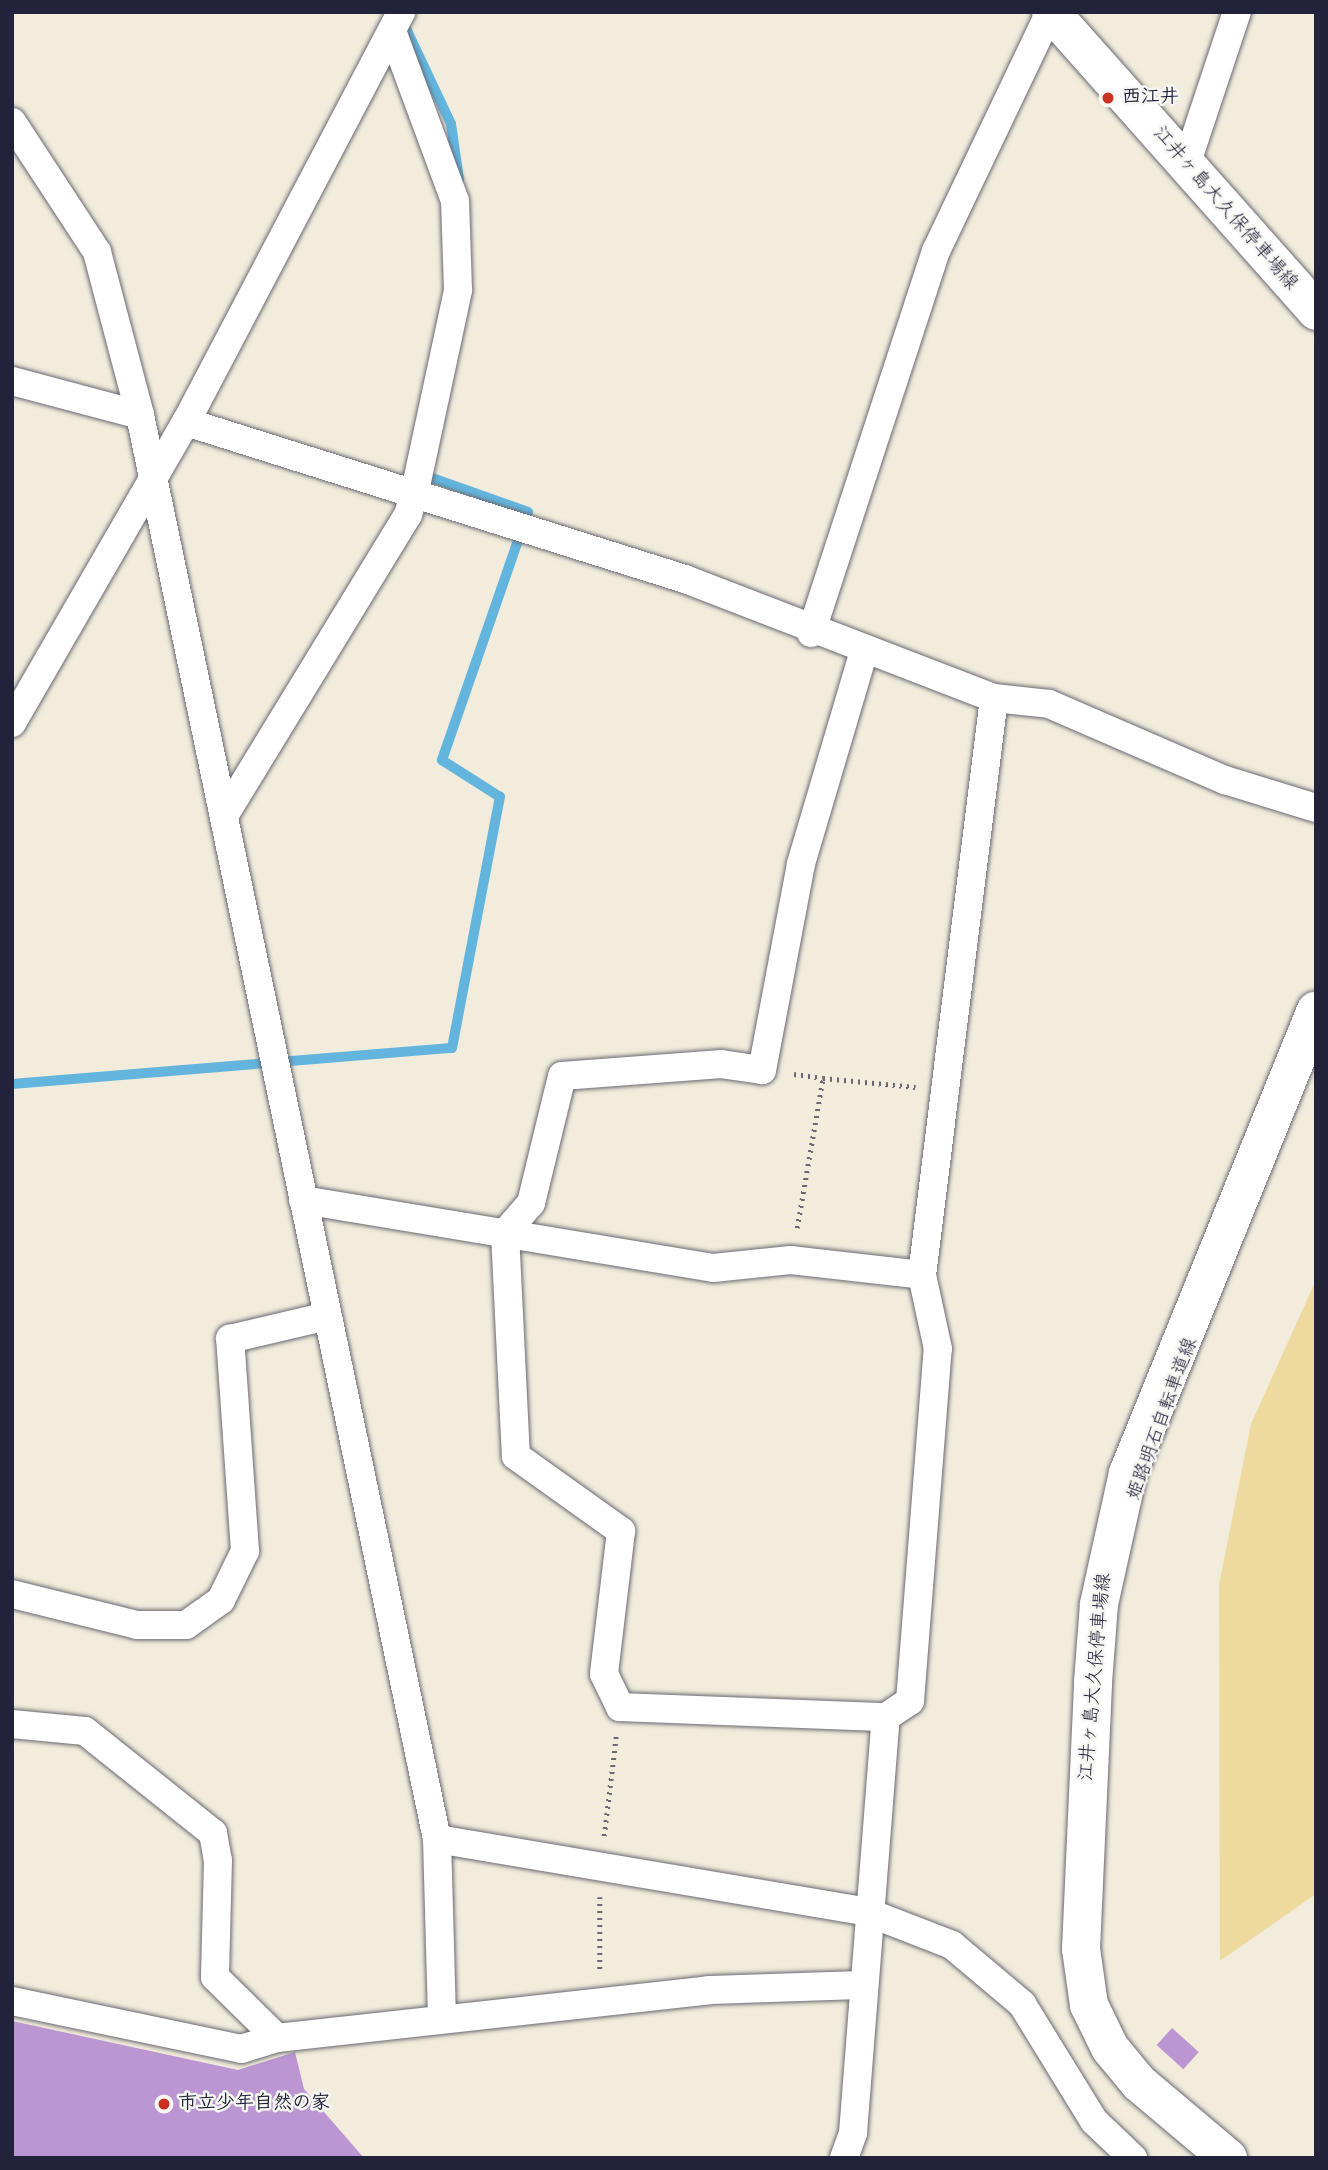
<!DOCTYPE html>
<html>
<head>
<meta charset="utf-8">
<style>
	body { margin:0 }
	#map { position:relative; width:1328px; height:2170px; overflow:hidden; background:#f1ecdb; font-family:Kalam,"Klee One",sans-serif }
	div>[style] { position:absolute }
	.sand>* { inset:0; background:#eeda9e }
	.stream>* { height:10px; margin:-5px; padding:0 5px; transform-origin:5px; border-radius:5px; background:#63b5de }
	.building>* { inset:0; background:#bb96d2; transform-origin:0 0 }
	.path>* { height:4.5px; margin-top:-2.25px; transform-origin:0; background:repeating-linear-gradient(90deg,#6a6973 0 2px,transparent 0 7px) }
	.roads { filter:drop-shadow(0 0 2px #6a6973) drop-shadow(0 0 2px #6a6973) }
	.street>* { height:28px; margin:-14px; padding:0 14px; transform-origin:14px; border-radius:14px; background:#fff }
	.secondary>* { height:38px; margin:-19px; padding:0 19px; transform-origin:19px; border-radius:19px; background:#fff }
	.dots>* { width:19px; height:19px; translate:-50% -50%; box-sizing:border-box; border:4px solid #f6f6f2; border-radius:50% }
	span { translate:-50% -50%; white-space:nowrap; text-align:center; line-height:1.15; -webkit-text-stroke:5px #f6f6f2; paint-order:stroke }
	.poi-label { font-size:19px; color:#22223b; font-weight:700 }
	.left { translate:0 -50%; text-align:left }
	.street-label { font-size:19px; color:#22223b }
	.frame { position:absolute; inset:0; border:14px solid #22223b; pointer-events:none }
</style>
</head>
<body>
<div id="map">
	<div class="sand">
		<div style="clip-path:polygon(1316px 1280px,1316px 1894px,1220px 1961px,1219px 1585px,1251px 1424px)"></div>
	</div>
	<div class="stream">
		<div style="left:401px;top:18px;width:117px;rotate:64.7deg"></div>
		<div style="left:451px;top:124px;width:56px;rotate:81.7deg"></div>
		<div style="left:12px;top:1084px;width:441px;rotate:-4.7deg"></div>
		<div style="left:452px;top:1048px;width:256px;rotate:-79.2deg"></div>
		<div style="left:500px;top:797px;width:69px;rotate:-147.5deg"></div>
		<div style="left:442px;top:760px;width:262px;rotate:-70.9deg"></div>
		<div style="left:528px;top:512px;width:107px;rotate:-160.4deg"></div>
		<div style="left:427px;top:476px;width:6px;rotate:-81deg"></div>
	</div>
	<div class="building">
		<div style="clip-path:polygon(12px 2021px,238px 2070px,295px 2052px,304px 2089px,364px 2158px,12px 2158px)"></div>
		<div style="left:1172px;top:2028px;width:36px;height:23px;rotate:42deg"></div>
	</div>
	<div class="path">
		<div style="left:794px;top:1074px;width:29px;rotate:8deg"></div>
		<div style="left:797px;top:1228px;width:152px;rotate:-80.2deg"></div>
		<div style="left:823px;top:1078px;width:93px;rotate:5.5deg"></div>
		<div style="left:604px;top:1836px;width:100px;rotate:-83.1deg"></div>
		<div style="left:600px;top:1897px;width:76px;rotate:90deg"></div>
	</div>
	<div class="roads">
		<div class="street">
			<div style="left:12px;top:122px;width:155px;rotate:56.8deg"></div>
			<div style="left:97px;top:252px;width:169px;rotate:75.2deg"></div>
			<div style="left:140px;top:415px;width:1455px;rotate:78.22deg"></div>
			<div style="left:437px;top:1839px;width:436px;rotate:9.6deg"></div>
			<div style="left:867px;top:1912px;width:91px;rotate:21.2deg"></div>
			<div style="left:952px;top:1945px;width:92px;rotate:40.1deg"></div>
			<div style="left:1022px;top:2004px;width:137px;rotate:58.4deg"></div>
			<div style="left:1094px;top:2121px;width:54px;rotate:43.5deg"></div>
			<div style="left:1186px;top:165px;width:161px;rotate:-71.6deg"></div>
			<div style="left:12px;top:381px;width:132px;rotate:14.9deg"></div>
			<div style="left:186px;top:422px;width:523px;rotate:17.47deg"></div>
			<div style="left:685px;top:579px;width:331px;rotate:21.1deg"></div>
			<div style="left:994px;top:698px;width:55px;rotate:6.2deg"></div>
			<div style="left:1049px;top:704px;width:192px;rotate:23.4deg"></div>
			<div style="left:1225px;top:780px;width:95px;rotate:17.1deg"></div>
			<div style="left:811px;top:633px;width:402px;rotate:-71.9deg"></div>
			<div style="left:936px;top:251px;width:265px;rotate:-64.5deg"></div>
			<div style="left:864px;top:651px;width:222px;rotate:106.5deg"></div>
			<div style="left:801px;top:864px;width:210px;rotate:100.7deg"></div>
			<div style="left:762px;top:1070px;width:41px;rotate:-171.7deg"></div>
			<div style="left:721px;top:1064px;width:159px;rotate:175.7deg"></div>
			<div style="left:562px;top:1076px;width:131px;rotate:103.7deg"></div>
			<div style="left:531px;top:1203px;width:40px;rotate:131deg"></div>
			<div style="left:505px;top:1233px;width:223px;rotate:87.2deg"></div>
			<div style="left:516px;top:1456px;width:129px;rotate:35.5deg"></div>
			<div style="left:621px;top:1531px;width:144px;rotate:96.8deg"></div>
			<div style="left:604px;top:1674px;width:37px;rotate:64deg"></div>
			<div style="left:620px;top:1707px;width:266px;rotate:2.2deg"></div>
			<div style="left:12px;top:723px;width:348px;rotate:-60deg"></div>
			<div style="left:186px;top:422px;width:463px;rotate:-62.3deg"></div>
			<div style="left:224px;top:816px;width:353px;rotate:-58.6deg"></div>
			<div style="left:408px;top:515px;width:25px;rotate:-74deg"></div>
			<div style="left:415px;top:491px;width:206px;rotate:-77.9deg"></div>
			<div style="left:458px;top:290px;width:89px;rotate:-91.9deg"></div>
			<div style="left:455px;top:201px;width:181px;rotate:-110.3deg"></div>
			<div style="left:303px;top:1200px;width:416px;rotate:9.4deg"></div>
			<div style="left:713px;top:1268px;width:78px;rotate:-5.9deg"></div>
			<div style="left:791px;top:1260px;width:132px;rotate:6.5deg"></div>
			<div style="left:12px;top:1594px;width:129px;rotate:13.9deg"></div>
			<div style="left:137px;top:1625px;width:49px"></div>
			<div style="left:186px;top:1625px;width:43px;rotate:-35.5deg"></div>
			<div style="left:221px;top:1600px;width:55px;rotate:-63.9deg"></div>
			<div style="left:245px;top:1551px;width:213px;rotate:-94deg"></div>
			<div style="left:230px;top:1339px;width:100px;rotate:-13.3deg"></div>
			<div style="left:12px;top:1724px;width:73px;rotate:5.5deg"></div>
			<div style="left:85px;top:1731px;width:164px;rotate:38.6deg"></div>
			<div style="left:213px;top:1833px;width:27px;rotate:80deg"></div>
			<div style="left:218px;top:1860px;width:117px;rotate:91.5deg"></div>
			<div style="left:215px;top:1977px;width:87px;rotate:44.5deg"></div>
			<div style="left:437px;top:1839px;width:180px;rotate:88.4deg"></div>
			<div style="left:12px;top:2001px;width:234px;rotate:11.8deg"></div>
			<div style="left:241px;top:2049px;width:38px;rotate:-17deg"></div>
			<div style="left:277px;top:2038px;width:435px;rotate:-6.3deg"></div>
			<div style="left:709px;top:1990px;width:153px;rotate:-1.9deg"></div>
			<div style="left:844px;top:2158px;width:27px;rotate:-70deg"></div>
			<div style="left:853px;top:2133px;width:417px;rotate:-85.5deg"></div>
			<div style="left:886px;top:1717px;width:29px;rotate:-34deg"></div>
			<div style="left:910px;top:1701px;width:353px;rotate:-85.5deg"></div>
			<div style="left:938px;top:1349px;width:76px;rotate:-102.2deg"></div>
			<div style="left:922px;top:1275px;width:581px;rotate:-82.89deg"></div>
		</div>
		<div class="secondary">
			<div style="left:1051px;top:12px;width:400px;rotate:48.4deg"></div>
			<div style="left:1228px;top:2158px;width:116px;rotate:-139.9deg"></div>
			<div style="left:1139px;top:2083px;width:45px;rotate:-129.6deg"></div>
			<div style="left:1110px;top:2048px;width:48px;rotate:-116deg"></div>
			<div style="left:1089px;top:2005px;width:57px;rotate:-98.1deg"></div>
			<div style="left:1081px;top:1949px;width:267px;rotate:-87.4deg"></div>
			<div style="left:1093px;top:1682px;width:78px;rotate:-85.6deg"></div>
			<div style="left:1099px;top:1604px;width:134px;rotate:-77.5deg"></div>
			<div style="left:1128px;top:1473px;width:499px;rotate:-67.9deg"></div>
		</div>
	</div>
	<div class="dots">
		<div style="left:1108px;top:98px;background:#c8321e"></div>
		<div style="left:164px;top:2104px;background:#c8321e"></div>
	</div>
	<div class="poi-label">
		<span class="left" style="left:1122px;top:98px">西江井</span>
		<span class="left" style="left:178px;top:2104px">市立少年自然の家</span>
	</div>
	<div class="street-label">
		<span style="left:1225px;top:209px;rotate:49deg">江井ヶ島大久保停車場線</span>
		<span style="left:1163px;top:1419px;rotate:-70deg">姫路明石自転車道線</span>
		<span style="left:1096px;top:1677px;rotate:-85deg">江井ヶ島大久保停車場線</span>
	</div>
	<div class="frame"></div>
</div>
</body>
</html>
